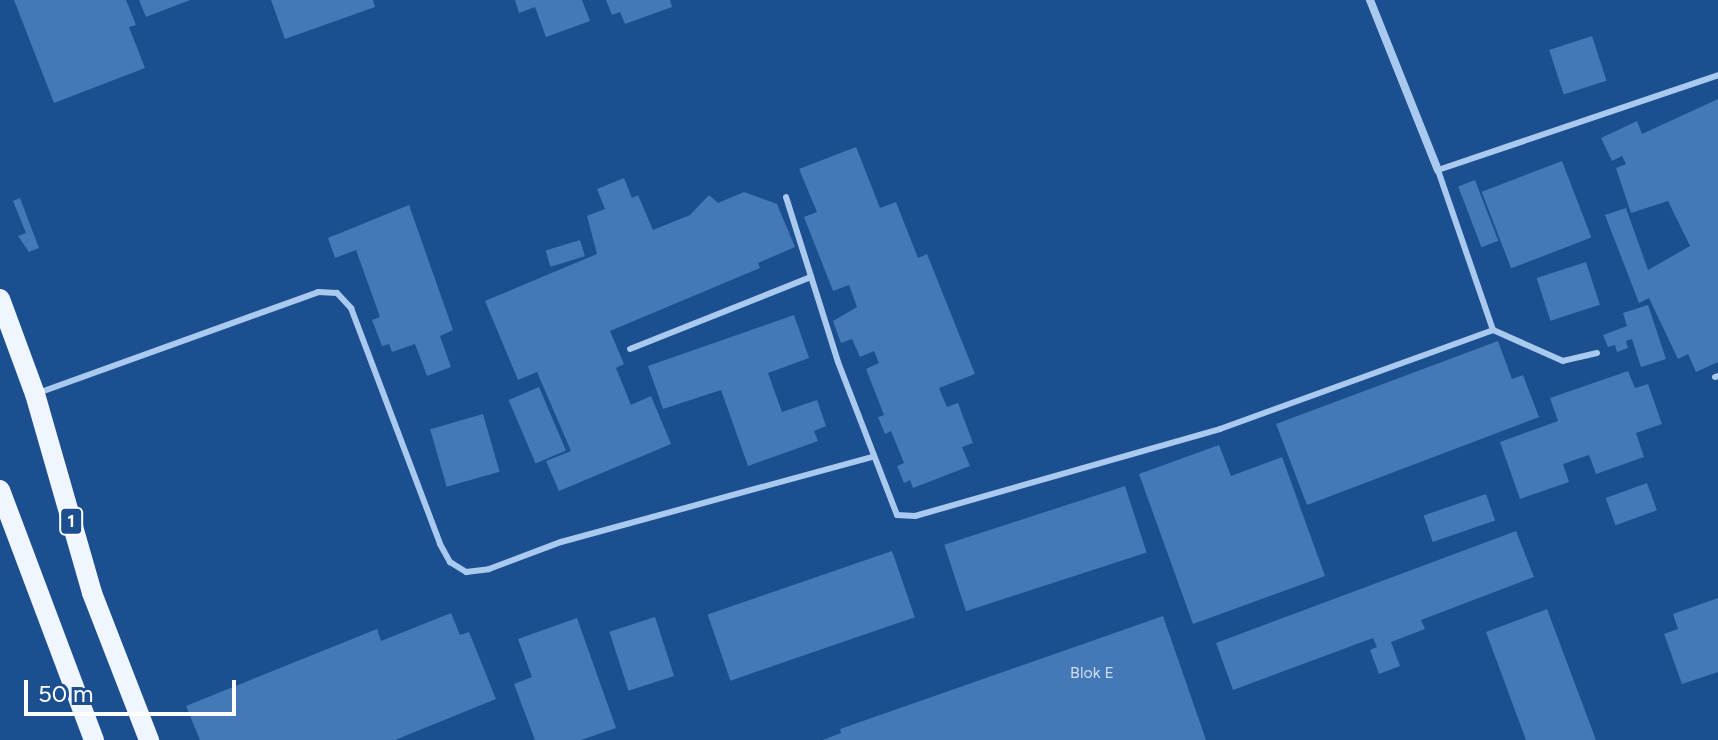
<!DOCTYPE html>
<html>
<head>
<meta charset="utf-8">
<style>
	body { margin:0 }
	#map { position:relative; width:1718px; height:740px; overflow:hidden; background:#1b4f8f; font-family:Figtree,sans-serif }
	div>[style] { position:absolute }
	.building>* { inset:0; background:#4478b7; transform-origin:0 0 }
	.lane>* { height:6px; margin:-3px; padding:0 3px; transform-origin:3px; border-radius:3px; background:#a9c9ee }
	.street>* { height:8px; margin:-4px; padding:0 4px; transform-origin:4px; border-radius:4px; background:#a9c9ee }
	.primary>* { height:20px; margin:-10px; padding:0 10px; transform-origin:10px; border-radius:10px; background:#f0f6ff }
	span { translate:-50% -50%; white-space:nowrap; text-align:center; line-height:1.15; -webkit-text-stroke:6px #1b4f8f; paint-order:stroke }
	.number-label { font-size:16px; color:#d0dded }
	.number-label span { -webkit-text-stroke-width:0 }
	.shield-label span { padding:2px 6px; background:#1b4f8f; border:2px solid; border-radius:6px; -webkit-text-stroke-width:0 }
	.shield-label { font-size:18px; color:#fff; font-weight:700 }
	.scale { position:absolute; left:24px; top:680px; width:212px; height:36px; box-sizing:border-box; border:4px solid #fff; border-top:0; padding-left:10px; font-size:24px; line-height:28px; white-space:nowrap; color:#fff; -webkit-text-stroke:6px #1b4f8f; paint-order:stroke }
</style>
</head>
<body>
<div id="map">
	<div class="building">
		<div style="clip-path:polygon(14px 0,126px 0,136px 25px,129px 27px,145px 68px,54px 103px)"></div>
		<div style="clip-path:polygon(139px 0,190px 0,146px 17px)"></div>
		<div style="clip-path:polygon(271px 0,373px 0,375px 7px,285px 39px)"></div>
		<div style="clip-path:polygon(515px 0,582px 0,590px 21px,546px 37px,535px 7px,519px 13px)"></div>
		<div style="clip-path:polygon(606px 0,670px 0,672px 7px,625px 24px,620px 12px,612px 15px)"></div>
		<div style="left:1592px;top:36px;width:47px;height:45px;rotate:72deg"></div>
		<div style="clip-path:polygon(1718px 99px,1718px 362px,1696px 372px,1688px 354px,1678px 359px,1649px 298px,1639px 303px,1605px 215px,1626px 208px,1648px 270px,1690px 246px,1668px 201px,1631px 213px,1616px 168px,1626px 164px,1622px 156px,1612px 161px,1601px 138px,1637px 121px,1642px 134px)"></div>
		<div style="clip-path:polygon(856px 147px,880px 208px,896px 202px,918px 258px,927px 254px,975px 374px,939px 388px,947px 407px,958px 403px,973px 443px,962px 447px,970px 466px,913px 488px,910px 480px,904px 483px,897px 466px,904px 463px,891px 431px,885px 434px,878px 417px,884px 415px,866px 369px,879px 363px,874px 351px,860px 357px,852px 339px,841px 343px,833px 321px,857px 307px,849px 285px,833px 291px,804px 217px,817px 212px,799px 169px)"></div>
		<div style="left:1562px;top:161px;width:82px;height:86px;rotate:69deg"></div>
		<div style="clip-path:polygon(624px 178px,632px 198px,638px 195px,653px 230px,690px 215px,709px 195px,718px 203px,744px 192px,777px 204px,795px 247px,758px 263px,760px 268px,610px 331px,624px 364px,616px 368px,631px 405px,651px 396px,671px 444px,559px 491px,546px 461px,571px 451px,537px 372px,518px 380px,485px 301px,597px 254px,587px 216px,605px 209px,597px 189px)"></div>
		<div style="left:1475px;top:180px;width:65px;height:18px;rotate:69deg"></div>
		<div style="clip-path:polygon(20px 198px,39px 248px,29px 252px,18px 236px,26px 233px,13px 201px)"></div>
		<div style="clip-path:polygon(409px 205px,453px 330px,440px 336px,451px 367px,427px 376px,415px 344px,392px 352px,389px 344px,382px 346px,372px 320px,380px 317px,356px 250px,335px 258px,328px 238px)"></div>
		<div style="left:580px;top:240px;width:17px;height:36px;rotate:73deg"></div>
		<div style="left:1586px;top:262px;width:45px;height:52px;rotate:72deg"></div>
		<div style="clip-path:polygon(1648px 305px,1666px 359px,1641px 367px,1632px 339px,1626px 341px,1628px 348px,1617px 352px,1615px 345px,1608px 347px,1603px 335px,1627px 326px,1623px 313px)"></div>
		<div style="clip-path:polygon(794px 315px,809px 358px,768px 373px,782px 412px,817px 400px,826px 426px,814px 431px,818px 441px,748px 466px,721px 390px,663px 409px,648px 366px)"></div>
		<div style="clip-path:polygon(1498px 341px,1512px 379px,1523px 375px,1539px 417px,1307px 505px,1276px 424px)"></div>
		<div style="clip-path:polygon(1628px 371px,1635px 388px,1648px 384px,1662px 424px,1636px 433px,1644px 457px,1596px 474px,1589px 455px,1563px 464px,1569px 482px,1520px 499px,1500px 442px,1558px 421px,1550px 398px)"></div>
		<div style="left:539px;top:387px;width:69px;height:33px;rotate:67deg"></div>
		<div style="left:483px;top:414px;width:60px;height:55px;rotate:74deg"></div>
		<div style="clip-path:polygon(1219px 445px,1231px 476px,1282px 457px,1325px 576px,1193px 624px,1139px 474px)"></div>
		<div style="left:1647px;top:483px;width:29px;height:44px;rotate:70deg"></div>
		<div style="left:1125px;top:486px;width:70px;height:190px;rotate:72deg"></div>
		<div style="left:1486px;top:494px;width:28px;height:66px;rotate:71deg"></div>
		<div style="clip-path:polygon(1516px 531px,1534px 577px,1421px 620px,1425px 629px,1391px 642px,1400px 666px,1379px 674px,1370px 650px,1377px 647px,1373px 638px,1233px 690px,1216px 643px)"></div>
		<div style="left:892px;top:551px;width:70px;height:195px;rotate:71deg"></div>
		<div style="clip-path:polygon(1718px 598px,1718px 672px,1682px 684px,1664px 634px,1678px 629px,1673px 614px)"></div>
		<div style="clip-path:polygon(1547px 609px,1596px 740px,1526px 740px,1486px 632px)"></div>
		<div style="clip-path:polygon(451px 613px,460px 635px,469px 632px,496px 699px,395px 740px,200px 740px,186px 706px,377px 629px,381px 641px)"></div>
		<div style="clip-path:polygon(1163px 616px,1206px 740px,823px 740px,841px 733px,840px 729px)"></div>
		<div style="left:655px;top:617px;width:62px;height:48px;rotate:72deg"></div>
		<div style="clip-path:polygon(577px 618px,616px 728px,581px 740px,535px 740px,514px 684px,532px 677px,518px 639px)"></div>
	</div>
	<div class="lane">
		<div style="left:786px;top:197px;width:173px;rotate:72.5deg"></div>
		<div style="left:838px;top:362px;width:164px;rotate:68.9deg"></div>
		<div style="left:897px;top:515px;width:18px;rotate:3deg"></div>
		<div style="left:915px;top:516px;width:317px;rotate:-15.9deg"></div>
		<div style="left:1220px;top:429px;width:290px;rotate:-19.9deg"></div>
		<div style="left:630px;top:349px;width:195px;rotate:-21.7deg"></div>
		<div style="left:1597px;top:353px;width:35px;rotate:167deg"></div>
		<div style="left:1563px;top:361px;width:77px;rotate:-156.1deg"></div>
		<div style="left:1493px;top:330px;width:169px;rotate:-109deg"></div>
		<div style="left:1438px;top:170px;width:296px;rotate:-18.7deg"></div>
		<div style="left:1715px;top:377px;width:3px;rotate:-18deg"></div>
		<div style="left:38px;top:393px;width:298px;rotate:-19.8deg"></div>
		<div style="left:318px;top:292px;width:19px;rotate:3deg"></div>
		<div style="left:337px;top:293px;width:21px;rotate:47deg"></div>
		<div style="left:351px;top:308px;width:252px;rotate:69.3deg"></div>
		<div style="left:440px;top:544px;width:21px;rotate:61deg"></div>
		<div style="left:450px;top:562px;width:19px;rotate:32deg"></div>
		<div style="left:466px;top:572px;width:23px;rotate:-7deg"></div>
		<div style="left:489px;top:569px;width:77px;rotate:-20.6deg"></div>
		<div style="left:561px;top:542px;width:322px;rotate:-15.3deg"></div>
	</div>
	<div class="street">
		<div style="left:1370px;top:0;width:183px;rotate:68.2deg"></div>
	</div>
	<div class="primary">
		<div style="left:0;top:299px;width:101px;rotate:69.8deg"></div>
		<div style="left:35px;top:394px;width:207px;rotate:74deg"></div>
		<div style="left:92px;top:593px;width:158px;rotate:68.8deg"></div>
		<div style="left:0;top:490px;width:267px;rotate:69.4deg"></div>
	</div>
	<div class="number-label">
		<span style="left:1092px;top:673px">Blok E</span>
	</div>
	<div class="shield-label">
		<span style="left:71px;top:521px">1</span>
	</div>
	<div class="scale">50 m</div>
</div>
</body>
</html>
